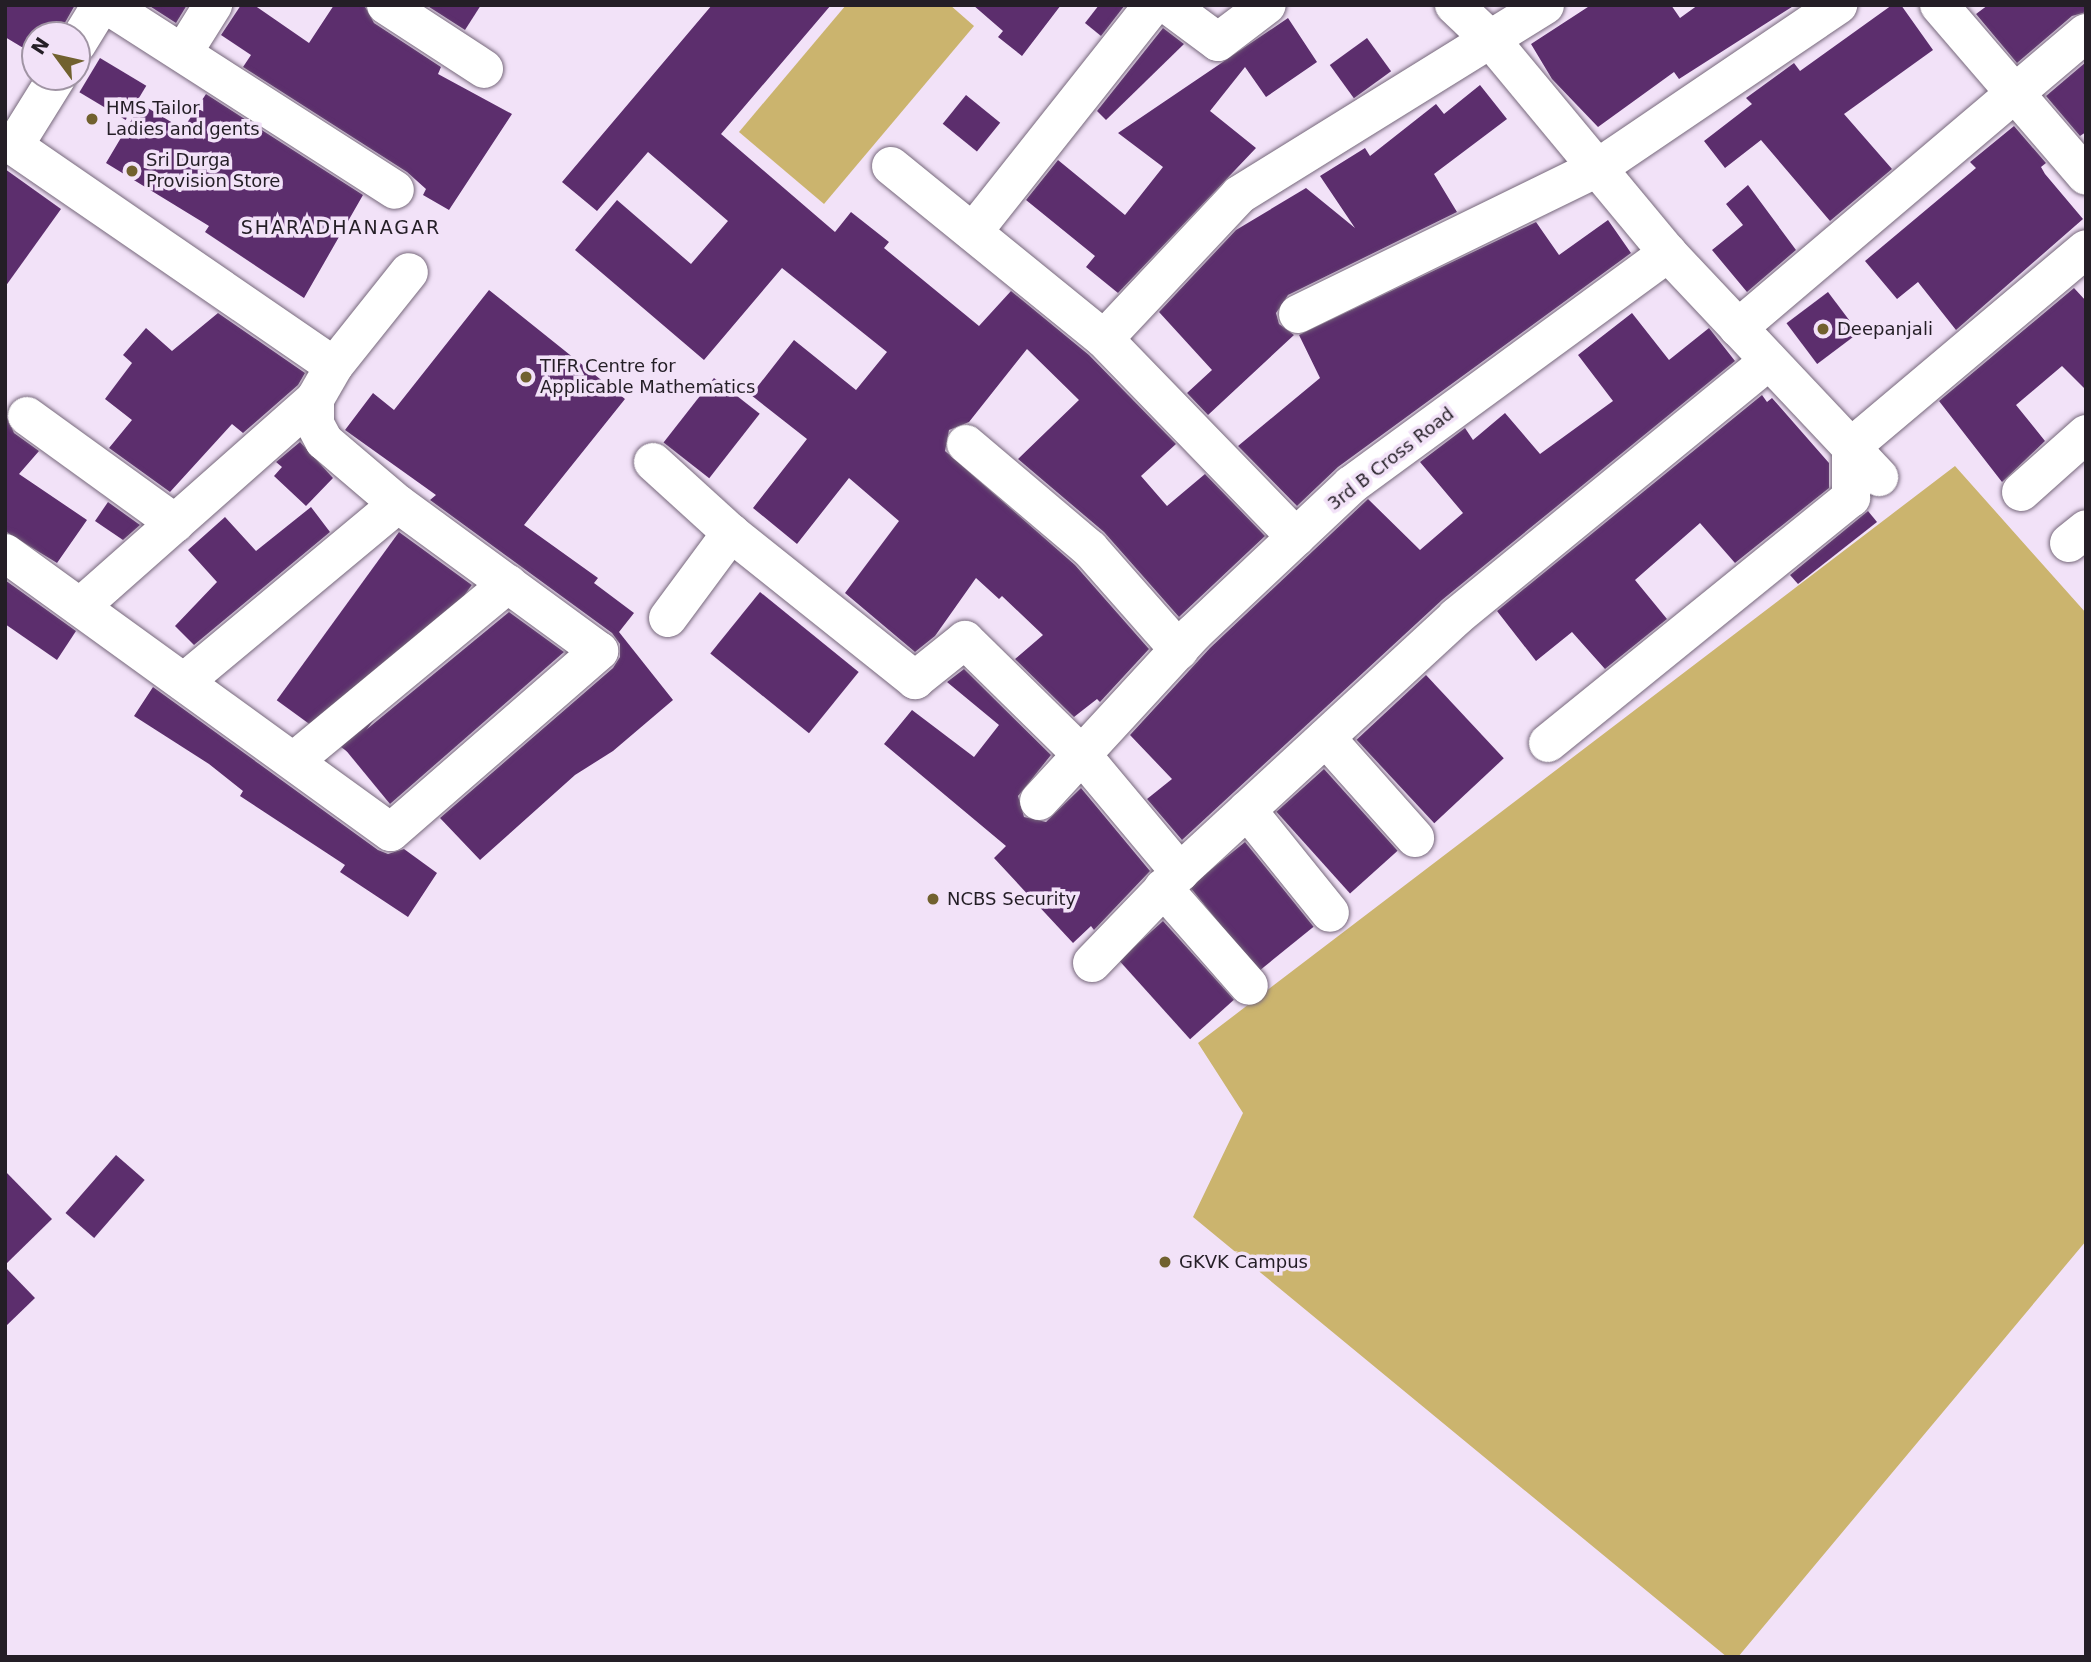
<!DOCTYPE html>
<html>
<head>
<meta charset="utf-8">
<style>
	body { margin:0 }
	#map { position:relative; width:2091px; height:1662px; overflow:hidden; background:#f2e2f8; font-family:"DejaVu Sans",sans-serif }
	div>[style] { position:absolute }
	.green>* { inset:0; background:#cbb46e }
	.building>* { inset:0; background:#5c2e6d; transform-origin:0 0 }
	.roads { filter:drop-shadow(0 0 2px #76687b) drop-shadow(0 0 2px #76687b) }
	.minor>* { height:38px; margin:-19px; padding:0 19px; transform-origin:19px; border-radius:19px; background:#fff }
	.dots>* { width:19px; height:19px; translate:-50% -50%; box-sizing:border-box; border:4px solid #f2e2f8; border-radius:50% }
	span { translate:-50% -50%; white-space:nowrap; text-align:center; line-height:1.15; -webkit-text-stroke:7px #f2e2f8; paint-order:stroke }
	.poi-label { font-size:18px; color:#241e26 }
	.left { translate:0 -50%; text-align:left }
	.street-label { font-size:18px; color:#241e26 }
	.neighbourhood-label { font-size:19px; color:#241e26; letter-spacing:2px }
	.frame { position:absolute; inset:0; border:7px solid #241e26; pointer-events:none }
	.north { position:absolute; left:21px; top:21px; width:70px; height:70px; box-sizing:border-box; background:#f2e2f8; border:2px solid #a094a4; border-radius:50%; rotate:303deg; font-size:19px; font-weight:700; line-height:28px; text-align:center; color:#241e26 }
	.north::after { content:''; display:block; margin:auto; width:24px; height:32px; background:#71612f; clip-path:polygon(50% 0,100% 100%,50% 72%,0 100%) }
</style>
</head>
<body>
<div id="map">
	<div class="green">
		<div style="clip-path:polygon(846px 5px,950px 5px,974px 26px,824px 204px,739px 132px)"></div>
		<div style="clip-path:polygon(1955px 466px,2086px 613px,2086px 1241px,1738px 1657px,1727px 1657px,1193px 1217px,1243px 1113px,1198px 1043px)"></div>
	</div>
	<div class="building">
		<div style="clip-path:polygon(5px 5px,75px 5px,58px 35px,35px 35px,35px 55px,5px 37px)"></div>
		<div style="clip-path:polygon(148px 5px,187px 5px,176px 23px)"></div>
		<div style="clip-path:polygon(241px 5px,254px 5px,309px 43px,334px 5px,364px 5px,374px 23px,441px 67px,438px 74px,512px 114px,449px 210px,423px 195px,426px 189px,407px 172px,243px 67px,251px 55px,221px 35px)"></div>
		<div style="clip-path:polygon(426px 5px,481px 5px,465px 30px)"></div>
		<div style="clip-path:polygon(712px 5px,831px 5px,721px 134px,835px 232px,851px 212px,889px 242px,884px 248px,979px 326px,1011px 291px,1089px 355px,1176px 444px,1141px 476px,1167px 506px,1205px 474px,1265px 536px,1179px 617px,1104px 532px,1018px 459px,1079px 400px,1027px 349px,969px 422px,949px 430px,945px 451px,1075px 565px,1149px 649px,1100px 702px,1097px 699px,1074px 717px,1015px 659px,1043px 635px,1002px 596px,999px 599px,976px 578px,935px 636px,915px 652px,845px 593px,899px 521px,849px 478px,797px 544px,753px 508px,807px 439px,751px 395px,794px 340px,856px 390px,887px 352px,782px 268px,704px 360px,575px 250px,617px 200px,691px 264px,728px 221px,648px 152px,597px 211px,562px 182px)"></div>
		<div style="clip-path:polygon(973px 5px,1061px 5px,1022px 56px,998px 37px,1003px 31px)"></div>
		<div style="clip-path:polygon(1099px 5px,1125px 5px,1101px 36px,1085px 23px)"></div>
		<div style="clip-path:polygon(1591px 5px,1671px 5px,1680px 18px,1698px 5px,1795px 5px,1679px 79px,1674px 72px,1598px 127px,1552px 79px,1531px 44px)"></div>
		<div style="clip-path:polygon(1892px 5px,1901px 5px,1933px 50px,1844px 114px,1892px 169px,1830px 221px,1761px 140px,1725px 168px,1704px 141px,1752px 104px,1746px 98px,1794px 63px,1800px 71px)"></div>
		<div style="clip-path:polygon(1988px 5px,2086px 5px,2086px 12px,2072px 16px,2017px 63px,1976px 14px)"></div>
		<div style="clip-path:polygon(1288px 18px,1317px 62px,1266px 97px,1245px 67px,1210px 111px,1256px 148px,1118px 293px,1086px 267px,1095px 256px,1026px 200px,1058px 160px,1125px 215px,1163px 167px,1118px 133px)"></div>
		<div style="clip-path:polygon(1163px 28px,1184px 44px,1106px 120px,1097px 111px)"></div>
		<div style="left:1367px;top:38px;width:41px;height:46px;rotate:54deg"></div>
		<div style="left:100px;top:58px;width:54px;height:40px;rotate:31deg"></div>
		<div style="clip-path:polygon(2086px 62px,2086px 132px,2080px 136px,2046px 96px)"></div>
		<div style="clip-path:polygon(1480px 85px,1507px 119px,1434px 174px,1457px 212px,1288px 295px,1276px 313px,1279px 324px,1294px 335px,1208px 415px,1187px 393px,1212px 370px,1159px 312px,1236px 230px,1306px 188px,1355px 228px,1320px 176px,1365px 148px,1370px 156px,1436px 104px,1444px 114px)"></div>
		<div style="clip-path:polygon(206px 94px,363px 195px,304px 298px,205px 232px,209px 226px,106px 163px,141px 104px,183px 129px)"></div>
		<div style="left:966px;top:95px;width:44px;height:37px;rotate:39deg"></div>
		<div style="clip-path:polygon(2014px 126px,2046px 163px,2041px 167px,2045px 174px,2083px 219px,1956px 330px,1918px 282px,1897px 299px,1865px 261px,1976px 168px,1970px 162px)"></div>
		<div style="clip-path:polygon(5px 169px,61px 209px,5px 287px)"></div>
		<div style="clip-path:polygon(1748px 185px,1796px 250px,1747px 292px,1712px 250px,1743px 225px,1726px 204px)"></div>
		<div style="clip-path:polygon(1608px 220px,1631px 253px,1338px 467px,1297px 506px,1238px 446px,1320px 378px,1299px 335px,1536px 222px,1559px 255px)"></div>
		<div style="clip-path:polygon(2074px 288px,2086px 301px,2086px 390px,2062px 366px,2016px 405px,2045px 441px,2002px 482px,1939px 401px)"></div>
		<div style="clip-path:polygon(489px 290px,625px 399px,524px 525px,598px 578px,594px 583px,634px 613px,619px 632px,673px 700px,613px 751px,575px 775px,480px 860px,440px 818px,613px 668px,620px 657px,620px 644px,612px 633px,430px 500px,436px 495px,345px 430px,373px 393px,394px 410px)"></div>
		<div style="left:1828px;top:292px;width:51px;height:52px;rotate:53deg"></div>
		<div style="clip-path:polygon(218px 313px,305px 373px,298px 385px,243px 433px,232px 424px,170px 492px,109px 448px,132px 420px,105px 399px,132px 363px,123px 355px,146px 328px,172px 351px)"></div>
		<div style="clip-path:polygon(1632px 313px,1669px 360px,1709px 328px,1735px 361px,1442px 600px,1182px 840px,1147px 799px,1172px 779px,1130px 735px,1210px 648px,1368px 499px,1420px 550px,1463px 513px,1420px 462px,1465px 428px,1473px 440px,1505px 413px,1540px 454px,1613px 401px,1578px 355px)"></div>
		<div style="left:714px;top:378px;width:58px;height:82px;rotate:38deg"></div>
		<div style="clip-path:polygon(1762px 395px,1767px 402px,1772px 398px,1829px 463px,1829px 488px,1735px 563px,1700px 523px,1635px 580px,1667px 619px,1605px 669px,1572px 632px,1536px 661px,1497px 611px)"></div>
		<div style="clip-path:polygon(5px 413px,14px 433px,39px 451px,19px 474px,87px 520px,57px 563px,5px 531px)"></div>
		<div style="clip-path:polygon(300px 442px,333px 478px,306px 506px,274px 476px,282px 467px,276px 462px)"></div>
		<div style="clip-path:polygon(108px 502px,140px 525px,123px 540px,95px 521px)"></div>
		<div style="clip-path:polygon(311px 507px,330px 532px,194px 645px,175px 626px,217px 582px,188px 550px,225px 517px,256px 551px)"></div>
		<div style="clip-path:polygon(1868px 511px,1877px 522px,1798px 584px,1790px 575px)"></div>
		<div style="left:399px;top:532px;width:90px;height:208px;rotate:36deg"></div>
		<div style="clip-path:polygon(5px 580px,76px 631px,57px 660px,5px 624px)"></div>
		<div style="left:760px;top:592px;width:127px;height:79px;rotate:39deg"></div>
		<div style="clip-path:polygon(509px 612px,564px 652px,390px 804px,344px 748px)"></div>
		<div style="clip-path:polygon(964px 669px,1051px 755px,1018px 796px,1024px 817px,1046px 822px,1081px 788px,1150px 871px,1094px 930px,1091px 926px,1073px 943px,994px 858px,1006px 846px,884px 744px,912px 710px,974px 757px,999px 725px,947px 682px)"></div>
		<div style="left:1426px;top:675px;width:114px;height:95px;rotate:47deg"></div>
		<div style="clip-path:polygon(153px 687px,378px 850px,388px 854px,404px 849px,437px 873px,408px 917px,340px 872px,345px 865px,240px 796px,243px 791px,209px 764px,134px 716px)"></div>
		<div style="left:1324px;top:769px;width:110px;height:64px;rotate:48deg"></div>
		<div style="left:1245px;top:842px;width:109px;height:71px;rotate:51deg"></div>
		<div style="left:1163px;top:921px;width:106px;height:59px;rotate:48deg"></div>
		<div style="left:116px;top:1155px;width:38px;height:77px;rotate:41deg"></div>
		<div style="clip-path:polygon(5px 1171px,52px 1219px,5px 1265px)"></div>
		<div style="clip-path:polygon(5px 1267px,35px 1298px,5px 1327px)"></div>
	</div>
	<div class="roads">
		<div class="minor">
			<div style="left:107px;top:5px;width:342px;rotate:32.7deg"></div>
			<div style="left:386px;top:5px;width:117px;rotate:33.1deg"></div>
			<div style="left:1168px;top:5px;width:62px;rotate:36.5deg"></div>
			<div style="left:1218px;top:42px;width:61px;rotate:-37.1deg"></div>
			<div style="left:1454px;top:5px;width:51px;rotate:43.4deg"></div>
			<div style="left:1491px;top:40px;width:277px;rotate:50.3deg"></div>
			<div style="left:1668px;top:253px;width:308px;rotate:46.7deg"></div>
			<div style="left:1939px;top:5px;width:225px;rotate:49.3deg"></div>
			<div style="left:77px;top:44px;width:46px;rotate:-58.4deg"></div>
			<div style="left:183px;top:53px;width:57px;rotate:-58deg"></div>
			<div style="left:5px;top:140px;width:399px;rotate:34.5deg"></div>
			<div style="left:14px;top:146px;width:81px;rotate:-58.1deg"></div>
			<div style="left:891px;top:166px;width:274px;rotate:39.1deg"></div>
			<div style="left:1104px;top:339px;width:276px;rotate:45.9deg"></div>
			<div style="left:973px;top:232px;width:290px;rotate:-51.6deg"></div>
			<div style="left:1298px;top:314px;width:335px;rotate:-26deg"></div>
			<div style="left:1599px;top:167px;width:289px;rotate:-34.1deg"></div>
			<div style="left:1738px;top:328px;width:456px;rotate:-40.3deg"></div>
			<div style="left:1104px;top:339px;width:197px;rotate:-46.8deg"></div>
			<div style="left:1239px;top:195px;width:360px;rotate:-31.8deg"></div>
			<div style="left:27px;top:416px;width:183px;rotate:35.9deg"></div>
			<div style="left:966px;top:444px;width:162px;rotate:40.3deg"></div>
			<div style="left:1090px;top:549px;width:135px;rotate:48.6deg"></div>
			<div style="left:653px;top:462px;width:105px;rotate:42.3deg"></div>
			<div style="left:731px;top:533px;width:236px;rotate:38.6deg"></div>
			<div style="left:915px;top:680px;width:64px;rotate:-38.7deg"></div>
			<div style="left:965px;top:640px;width:164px;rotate:44.5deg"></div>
			<div style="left:1082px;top:755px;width:153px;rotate:50.1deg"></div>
			<div style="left:2021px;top:492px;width:87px;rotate:-41.7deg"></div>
			<div style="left:2069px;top:543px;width:22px;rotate:-39deg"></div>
			<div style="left:5px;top:553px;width:476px;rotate:35.9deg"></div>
			<div style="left:391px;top:832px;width:276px;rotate:-41deg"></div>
			<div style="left:599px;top:651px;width:249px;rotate:-143.8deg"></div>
			<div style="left:398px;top:504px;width:97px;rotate:-139.6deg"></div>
			<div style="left:324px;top:441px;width:19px;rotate:-118deg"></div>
			<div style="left:315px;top:424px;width:25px;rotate:-90deg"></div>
			<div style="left:315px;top:399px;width:38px;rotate:-60deg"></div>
			<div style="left:334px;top:366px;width:120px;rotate:-51.4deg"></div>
			<div style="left:80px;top:607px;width:314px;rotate:-41.5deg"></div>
			<div style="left:668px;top:618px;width:106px;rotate:-53.5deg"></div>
			<div style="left:184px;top:682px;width:278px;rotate:-39.8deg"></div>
			<div style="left:1326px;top:738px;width:134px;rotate:48.3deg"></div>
			<div style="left:1548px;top:743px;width:390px;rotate:-39deg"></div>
			<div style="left:1851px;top:498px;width:51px;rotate:-90deg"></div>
			<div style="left:1851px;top:447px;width:307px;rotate:-40.1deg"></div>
			<div style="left:294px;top:761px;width:278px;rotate:-39.6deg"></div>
			<div style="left:1039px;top:801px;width:229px;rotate:-47.3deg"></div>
			<div style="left:1194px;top:633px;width:216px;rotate:-43.3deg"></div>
			<div style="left:1351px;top:485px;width:393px;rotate:-36.2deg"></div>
			<div style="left:1247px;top:810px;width:132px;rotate:51.1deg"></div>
			<div style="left:1163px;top:888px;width:130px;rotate:48.7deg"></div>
			<div style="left:1092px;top:963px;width:127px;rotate:-46deg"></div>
			<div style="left:1180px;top:872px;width:376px;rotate:-42.7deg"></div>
			<div style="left:1456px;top:617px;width:404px;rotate:-39.3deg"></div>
		</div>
	</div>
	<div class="dots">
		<div style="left:92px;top:119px;background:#71612f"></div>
		<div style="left:132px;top:171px;background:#71612f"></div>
		<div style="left:1823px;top:329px;background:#71612f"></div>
		<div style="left:526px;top:377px;background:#71612f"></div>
		<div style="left:933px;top:899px;background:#71612f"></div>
		<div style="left:1165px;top:1262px;background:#71612f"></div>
	</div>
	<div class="poi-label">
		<span class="left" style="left:106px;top:119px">HMS Tailor<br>Ladies and gents</span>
		<span class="left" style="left:146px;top:171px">Sri Durga<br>Provision Store</span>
		<span class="left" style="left:1837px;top:329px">Deepanjali</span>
		<span class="left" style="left:540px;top:377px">TIFR Centre for<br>Applicable Mathematics</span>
		<span class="left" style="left:947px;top:899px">NCBS Security</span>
		<span class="left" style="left:1179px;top:1262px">GKVK Campus</span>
	</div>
	<div class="street-label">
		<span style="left:1391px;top:459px;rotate:-38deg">3rd B Cross Road</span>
	</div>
	<div class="neighbourhood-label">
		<span style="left:341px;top:228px">SHARADHANAGAR</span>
	</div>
	<div class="frame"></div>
	<div class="north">N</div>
</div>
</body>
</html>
